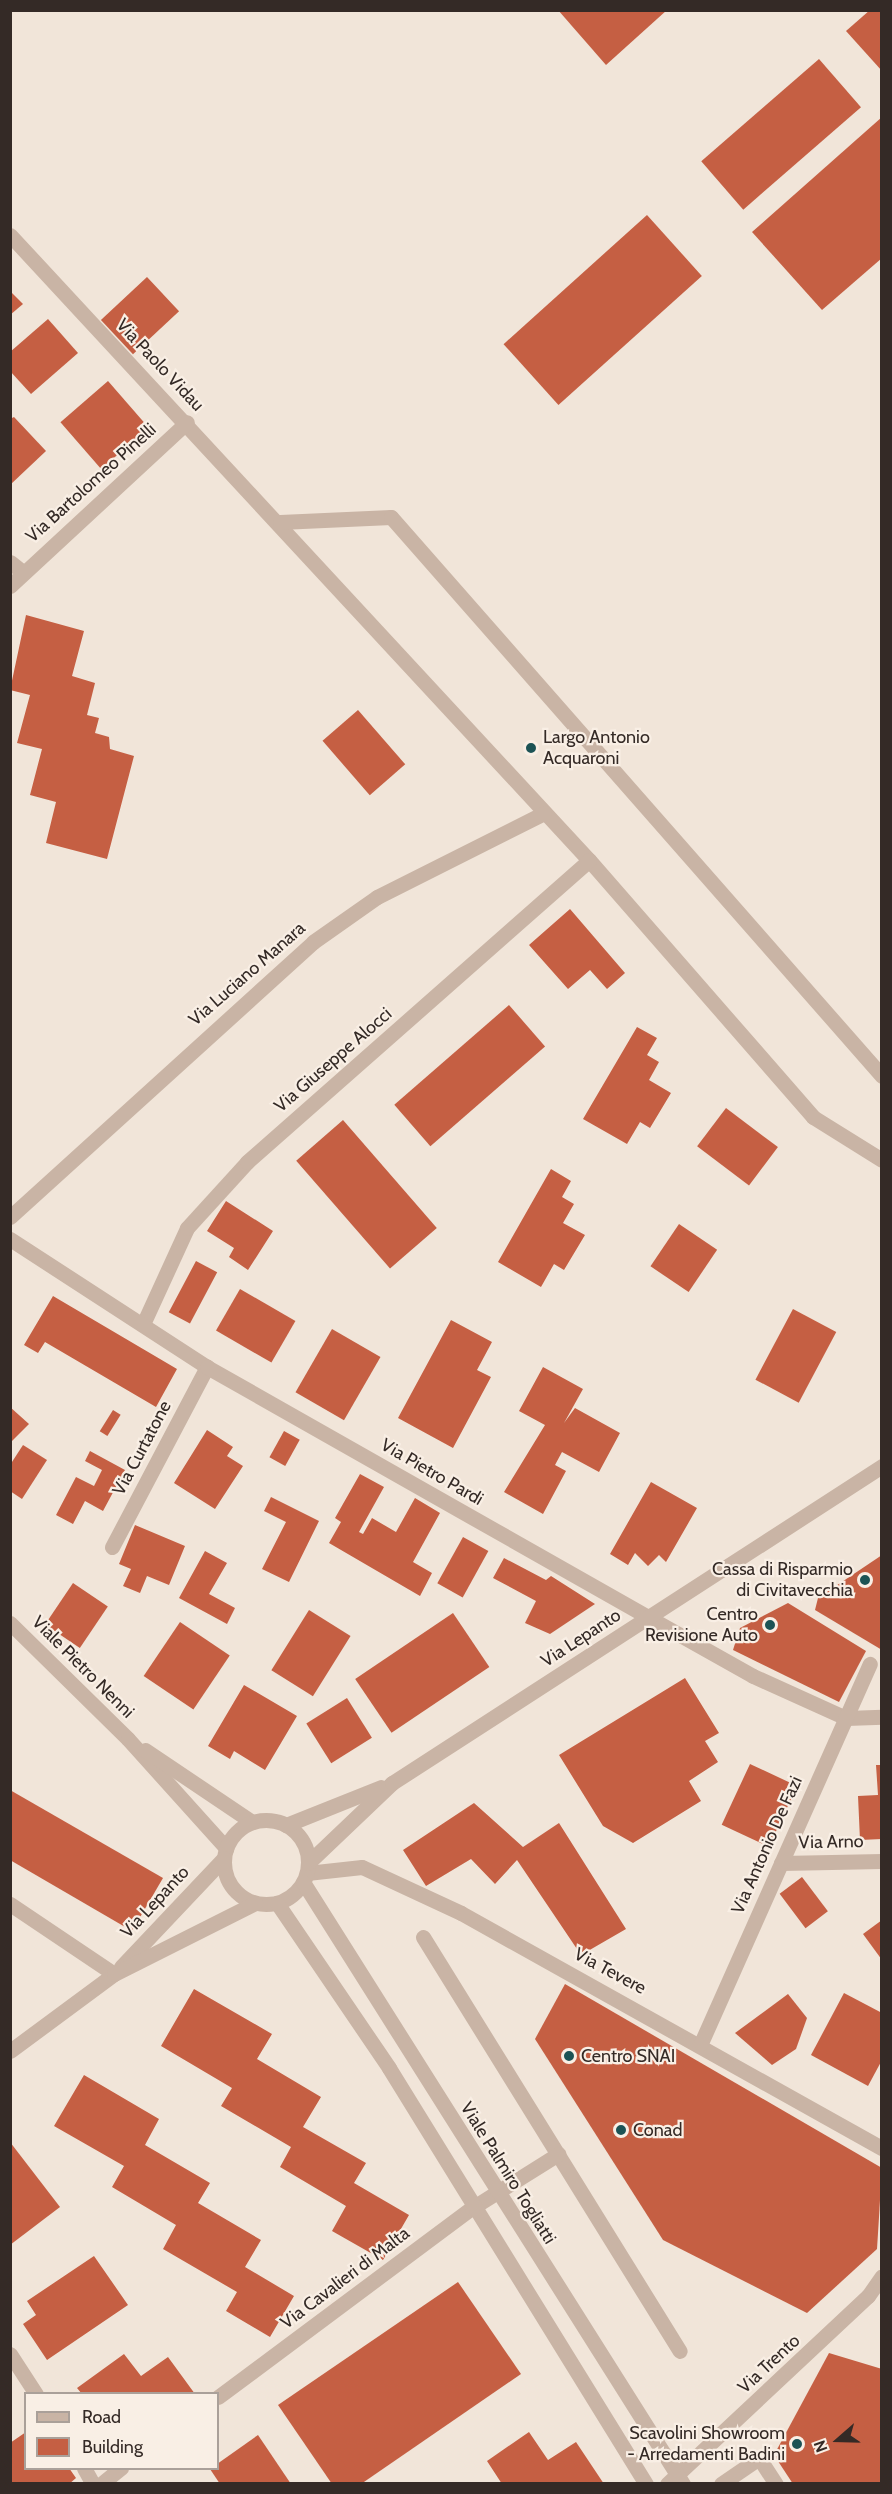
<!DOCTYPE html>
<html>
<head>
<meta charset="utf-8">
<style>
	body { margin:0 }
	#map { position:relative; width:892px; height:2494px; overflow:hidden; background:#f1e5d9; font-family:Cabin,sans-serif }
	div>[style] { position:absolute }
	.building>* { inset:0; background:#c55f43; transform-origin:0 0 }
	.service>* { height:15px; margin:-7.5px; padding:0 7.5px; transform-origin:7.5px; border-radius:7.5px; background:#c9b4a5 }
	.minor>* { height:15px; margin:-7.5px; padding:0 7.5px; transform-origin:7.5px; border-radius:7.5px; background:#c9b4a5 }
	.tertiary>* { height:15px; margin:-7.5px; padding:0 7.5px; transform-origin:7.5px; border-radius:7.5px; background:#c9b4a5 }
	.tertiary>.ring { margin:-7.5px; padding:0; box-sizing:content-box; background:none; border:15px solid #c9b4a5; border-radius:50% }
	.dots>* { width:16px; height:16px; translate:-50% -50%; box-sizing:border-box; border:3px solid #f9efe5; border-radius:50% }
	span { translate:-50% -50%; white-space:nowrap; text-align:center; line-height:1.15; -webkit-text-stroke:4.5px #f9efe5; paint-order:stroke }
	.street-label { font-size:18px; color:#342a26 }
	.poi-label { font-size:18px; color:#342a26 }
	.left { translate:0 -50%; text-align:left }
	.right { translate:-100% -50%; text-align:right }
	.frame { position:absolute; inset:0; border:12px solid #342a26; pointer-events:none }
	.legend { position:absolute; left:24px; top:2392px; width:195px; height:78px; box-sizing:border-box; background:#f9efe5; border:2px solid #aaa099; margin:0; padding:8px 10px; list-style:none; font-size:18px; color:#342a26 }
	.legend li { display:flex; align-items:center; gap:12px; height:30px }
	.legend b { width:30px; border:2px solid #aaa099 }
	.north { position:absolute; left:808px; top:2410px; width:60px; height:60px; -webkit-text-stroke:4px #f9efe5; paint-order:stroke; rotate:250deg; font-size:16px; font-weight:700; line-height:24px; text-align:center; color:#342a26 }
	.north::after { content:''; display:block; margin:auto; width:21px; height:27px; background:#342a26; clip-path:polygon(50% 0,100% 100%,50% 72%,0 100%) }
</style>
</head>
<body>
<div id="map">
	<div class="building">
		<div style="clip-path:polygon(558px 10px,667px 10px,606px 65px)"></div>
		<div style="clip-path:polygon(870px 10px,882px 10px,882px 71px,846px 31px)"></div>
		<div style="left:819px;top:59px;width:64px;height:156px;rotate:49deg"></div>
		<div style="clip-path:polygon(882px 117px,882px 258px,822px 310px,752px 232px)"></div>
		<div style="left:647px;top:215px;width:82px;height:193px;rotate:48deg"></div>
		<div style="left:147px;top:277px;width:47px;height:63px;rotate:47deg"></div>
		<div style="clip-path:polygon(10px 291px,23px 304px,10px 315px)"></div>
		<div style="clip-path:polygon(48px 319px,78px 353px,31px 394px,10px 371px,10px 352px)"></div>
		<div style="left:108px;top:381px;width:62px;height:63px;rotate:49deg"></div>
		<div style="clip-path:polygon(14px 417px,46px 451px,10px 485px,10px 419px)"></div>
		<div style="clip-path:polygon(26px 615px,84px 631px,72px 676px,95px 683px,87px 715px,99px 718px,95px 733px,109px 737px,110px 749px,134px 756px,107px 859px,46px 843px,56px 802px,30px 795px,42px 749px,17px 743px,30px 695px,10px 690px)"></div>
		<div style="left:358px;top:710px;width:72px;height:47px;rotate:49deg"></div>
		<div style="clip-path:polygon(570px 909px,625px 973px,607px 989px,590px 970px,568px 989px,529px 945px)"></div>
		<div style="left:509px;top:1005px;width:55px;height:152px;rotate:49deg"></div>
		<div style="clip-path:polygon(637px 1027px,657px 1038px,647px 1055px,659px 1062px,649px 1080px,671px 1093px,650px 1128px,640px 1122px,627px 1144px,583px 1119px)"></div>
		<div style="left:726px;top:1108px;width:65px;height:48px;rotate:37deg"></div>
		<div style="left:343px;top:1120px;width:143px;height:62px;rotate:49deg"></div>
		<div style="clip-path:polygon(551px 1169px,571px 1181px,562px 1197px,574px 1204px,563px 1223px,585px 1235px,564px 1270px,554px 1264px,541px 1287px,498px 1262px)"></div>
		<div style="clip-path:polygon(226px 1201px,273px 1231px,248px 1270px,229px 1257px,234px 1248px,207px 1231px)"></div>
		<div style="left:679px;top:1224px;width:46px;height:51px;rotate:34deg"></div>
		<div style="left:196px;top:1261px;width:24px;height:58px;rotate:28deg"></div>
		<div style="left:240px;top:1289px;width:64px;height:48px;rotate:30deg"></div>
		<div style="clip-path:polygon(53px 1296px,177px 1369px,156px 1407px,45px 1342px,38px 1353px,24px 1345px)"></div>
		<div style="left:793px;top:1309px;width:49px;height:80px;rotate:28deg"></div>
		<div style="clip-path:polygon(451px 1320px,492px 1342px,477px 1370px,491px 1377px,453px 1448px,398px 1418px)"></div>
		<div style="left:332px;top:1329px;width:56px;height:73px;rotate:30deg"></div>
		<div style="clip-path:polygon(543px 1367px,583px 1389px,564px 1423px,575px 1408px,620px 1433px,599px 1472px,562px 1452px,555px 1465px,566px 1471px,543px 1514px,504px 1492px,545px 1425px,519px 1411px)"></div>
		<div style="clip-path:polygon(10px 1407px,29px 1424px,10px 1443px)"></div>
		<div style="left:113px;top:1410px;width:9px;height:25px;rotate:32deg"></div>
		<div style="clip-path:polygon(207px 1430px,233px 1447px,227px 1456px,243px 1466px,215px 1509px,174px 1483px)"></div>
		<div style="left:284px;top:1431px;width:18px;height:30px;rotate:29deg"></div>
		<div style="clip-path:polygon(23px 1445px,47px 1460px,22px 1499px,10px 1491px,10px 1465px)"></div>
		<div style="clip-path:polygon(90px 1451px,125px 1470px,103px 1511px,85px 1501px,73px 1524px,56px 1515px,76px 1477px,94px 1486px,102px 1470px,85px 1461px)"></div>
		<div style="clip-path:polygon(360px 1474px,384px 1487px,359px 1532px,363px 1534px,372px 1518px,396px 1532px,415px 1498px,440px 1513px,413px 1562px,432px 1573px,420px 1596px,329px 1543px,341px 1522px,335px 1518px)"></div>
		<div style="clip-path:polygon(651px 1482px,697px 1508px,666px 1562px,659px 1555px,648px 1566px,635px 1553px,628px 1565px,610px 1554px)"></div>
		<div style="clip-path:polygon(271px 1497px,319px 1521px,289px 1582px,262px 1569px,286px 1522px,264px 1511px)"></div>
		<div style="clip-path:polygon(135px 1525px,185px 1546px,169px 1585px,147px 1576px,140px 1593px,123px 1586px,131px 1569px,119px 1564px)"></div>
		<div style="left:463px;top:1537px;width:29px;height:53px;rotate:29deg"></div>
		<div style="clip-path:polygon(205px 1551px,227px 1563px,209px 1594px,235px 1608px,227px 1624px,179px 1598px)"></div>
		<div style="clip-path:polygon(882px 1555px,882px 1650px,815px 1610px,818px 1598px)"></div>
		<div style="clip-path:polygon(504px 1558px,546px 1580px,551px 1576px,595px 1604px,550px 1634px,525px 1623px,536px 1601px,493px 1578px)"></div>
		<div style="left:73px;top:1583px;width:42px;height:50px;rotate:34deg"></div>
		<div style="clip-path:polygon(788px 1603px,866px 1651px,839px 1702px,733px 1650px,740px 1628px)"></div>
		<div style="left:309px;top:1610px;width:49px;height:71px;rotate:32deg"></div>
		<div style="left:453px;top:1613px;width:65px;height:118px;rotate:56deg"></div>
		<div style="left:180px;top:1622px;width:60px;height:65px;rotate:34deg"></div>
		<div style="clip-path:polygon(685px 1678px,719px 1733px,705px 1741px,718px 1762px,689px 1781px,701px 1801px,633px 1843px,603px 1826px,559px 1755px)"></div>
		<div style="clip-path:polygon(244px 1685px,297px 1716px,265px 1770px,234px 1751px,230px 1759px,208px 1746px)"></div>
		<div style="left:347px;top:1698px;width:47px;height:48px;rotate:58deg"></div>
		<div style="left:750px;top:1764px;width:52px;height:67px;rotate:25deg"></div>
		<div style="clip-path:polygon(876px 1765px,882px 1765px,882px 1839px,860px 1840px,858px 1796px,878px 1795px)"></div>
		<div style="clip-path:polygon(10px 1790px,163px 1878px,132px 1931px,10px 1860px)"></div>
		<div style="clip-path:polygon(474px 1803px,523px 1847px,559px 1823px,626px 1929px,581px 1955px,517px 1860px,495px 1884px,471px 1859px,426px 1886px,403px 1850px)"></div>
		<div style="left:802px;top:1877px;width:43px;height:28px;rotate:53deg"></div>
		<div style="clip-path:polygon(882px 1920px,882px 1960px,863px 1934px)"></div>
		<div style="clip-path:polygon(565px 1984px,882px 2168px,877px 2249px,807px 2313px,663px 2240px,535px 2039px)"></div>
		<div style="clip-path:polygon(194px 1989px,272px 2034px,257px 2059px,321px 2097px,303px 2127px,366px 2163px,354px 2183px,409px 2215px,383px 2260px,332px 2231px,346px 2206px,280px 2167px,291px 2147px,221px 2106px,232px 2088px,161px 2046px)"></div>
		<div style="clip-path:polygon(844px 1993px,882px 2013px,882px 2060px,868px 2086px,811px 2055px)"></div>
		<div style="clip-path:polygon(788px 1994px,807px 2018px,796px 2049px,772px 2065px,735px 2033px)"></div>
		<div style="clip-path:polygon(84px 2075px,159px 2119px,145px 2145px,210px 2183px,198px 2203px,261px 2240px,245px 2267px,294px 2296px,270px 2337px,226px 2311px,237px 2292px,163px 2249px,176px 2225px,112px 2187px,124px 2166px,54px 2126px)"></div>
		<div style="clip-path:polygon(10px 2142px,60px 2207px,10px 2245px)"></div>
		<div style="clip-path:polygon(94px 2256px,128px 2305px,47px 2360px,23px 2324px,36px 2315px,27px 2301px)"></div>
		<div style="clip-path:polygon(458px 2282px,521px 2374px,361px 2484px,332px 2484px,278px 2405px)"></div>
		<div style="clip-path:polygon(829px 2353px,882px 2369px,882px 2484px,793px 2484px,774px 2455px)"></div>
		<div style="clip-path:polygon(124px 2354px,141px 2376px,168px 2357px,195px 2394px,82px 2394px,77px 2388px)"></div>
		<div style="clip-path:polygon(26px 2432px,26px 2468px,69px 2468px,76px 2478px,69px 2484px,10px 2484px,10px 2443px)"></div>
		<div style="clip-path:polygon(529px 2432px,548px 2460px,576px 2442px,604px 2484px,502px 2484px,487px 2461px)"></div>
		<div style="clip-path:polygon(258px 2435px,291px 2484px,220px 2484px,210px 2469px)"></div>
	</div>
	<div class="service">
		<div style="left:423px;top:1937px;width:487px;rotate:58.2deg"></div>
		<div style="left:721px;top:2484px;width:46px;rotate:-34.4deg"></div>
		<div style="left:759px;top:2458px;width:31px;rotate:57deg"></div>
	</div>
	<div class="minor">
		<div style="left:10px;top:235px;width:852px;rotate:47.19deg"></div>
		<div style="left:589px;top:860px;width:341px;rotate:48.9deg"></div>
		<div style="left:813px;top:1117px;width:81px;rotate:31.9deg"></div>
		<div style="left:280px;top:522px;width:111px;rotate:-2.6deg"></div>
		<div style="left:391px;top:517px;width:744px;rotate:48.71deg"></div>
		<div style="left:10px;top:562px;width:16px;rotate:38deg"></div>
		<div style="left:10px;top:586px;width:241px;rotate:-42.8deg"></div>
		<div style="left:10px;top:1217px;width:409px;rotate:-42.2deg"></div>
		<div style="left:313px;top:942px;width:78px;rotate:-35.1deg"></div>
		<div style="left:377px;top:897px;width:187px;rotate:-26.7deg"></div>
		<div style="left:144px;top:1322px;width:103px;rotate:-65.4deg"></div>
		<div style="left:187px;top:1228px;width:89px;rotate:-47.7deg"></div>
		<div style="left:247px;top:1162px;width:456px;rotate:-41.4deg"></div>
		<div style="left:112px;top:1547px;width:204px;rotate:-62.2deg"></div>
		<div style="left:648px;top:1617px;width:120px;rotate:29.3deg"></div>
		<div style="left:753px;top:1676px;width:102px;rotate:24.3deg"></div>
		<div style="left:846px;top:1718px;width:36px;rotate:-2deg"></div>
		<div style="left:781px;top:1863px;width:101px;rotate:-1.1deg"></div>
		<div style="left:307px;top:1873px;width:55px;rotate:-6.2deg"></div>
		<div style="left:362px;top:1867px;width:109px;rotate:24.9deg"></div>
		<div style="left:461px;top:1913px;width:482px;rotate:29.2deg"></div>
		<div style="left:10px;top:1904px;width:125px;rotate:33.9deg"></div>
		<div style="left:701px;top:2043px;width:415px;rotate:-66deg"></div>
		<div style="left:10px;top:2354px;width:48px;rotate:57deg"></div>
		<div style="left:218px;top:2397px;width:317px;rotate:-36.7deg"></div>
		<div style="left:472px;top:2208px;width:102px;rotate:-32.1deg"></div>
		<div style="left:84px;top:2468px;width:18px;rotate:61deg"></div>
		<div style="left:101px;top:2484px;width:26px;rotate:-39deg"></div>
		<div style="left:667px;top:2484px;width:275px;rotate:-43.1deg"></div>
		<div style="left:868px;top:2296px;width:24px;rotate:-55deg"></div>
	</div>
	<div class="tertiary">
		<div style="left:10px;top:1239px;width:235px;rotate:33deg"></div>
		<div style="left:207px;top:1367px;width:507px;rotate:29.55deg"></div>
		<div style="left:10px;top:1623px;width:165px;rotate:44.5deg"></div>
		<div style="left:128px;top:1739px;width:147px;rotate:48deg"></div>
		<div style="left:145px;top:1750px;width:129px;rotate:33.9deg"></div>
		<div class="ring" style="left:224px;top:1820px;width:69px;height:69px"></div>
		<div style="left:286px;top:1825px;width:102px;rotate:-21.8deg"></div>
		<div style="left:308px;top:1863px;width:116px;rotate:-43.6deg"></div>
		<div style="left:392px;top:1783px;width:584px;rotate:-32.9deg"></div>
		<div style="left:303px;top:1882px;width:712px;rotate:57.74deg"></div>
		<div style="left:277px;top:1903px;width:199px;rotate:55.8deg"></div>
		<div style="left:389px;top:2068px;width:489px;rotate:58.3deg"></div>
		<div style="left:121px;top:1967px;width:150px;rotate:-46.6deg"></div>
		<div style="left:10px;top:2051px;width:129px;rotate:-36.5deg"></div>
		<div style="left:114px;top:1974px;width:158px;rotate:-26.7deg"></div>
	</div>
	<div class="dots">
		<div style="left:531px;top:748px;background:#1c5355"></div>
		<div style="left:865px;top:1580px;background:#1c5355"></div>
		<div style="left:770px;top:1625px;background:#1c5355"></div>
		<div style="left:569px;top:2056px;background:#1c5355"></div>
		<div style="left:621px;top:2130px;background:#1c5355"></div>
		<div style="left:797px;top:2444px;background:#1c5355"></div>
	</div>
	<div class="street-label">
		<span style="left:160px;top:365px;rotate:47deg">Via Paolo Vidau</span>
		<span style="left:91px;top:483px;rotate:-42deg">Via Bartolomeo Pinelli</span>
		<span style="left:247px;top:974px;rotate:-41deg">Via Luciano Manara</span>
		<span style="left:333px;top:1060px;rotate:-41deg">Via Giuseppe Alocci</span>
		<span style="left:142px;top:1448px;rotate:-62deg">Via Curtatone</span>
		<span style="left:432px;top:1472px;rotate:30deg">Via Pietro Pardi</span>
		<span style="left:581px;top:1638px;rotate:-33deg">Via Lepanto</span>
		<span style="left:83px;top:1667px;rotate:45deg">Viale Pietro Nenni</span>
		<span style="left:831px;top:1842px;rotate:-1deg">Via Arno</span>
		<span style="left:767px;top:1845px;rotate:-66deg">Via Antonio De Fazi</span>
		<span style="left:155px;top:1902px;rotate:-47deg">Via Lepanto</span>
		<span style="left:610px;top:1971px;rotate:28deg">Via Tevere</span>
		<span style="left:508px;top:2173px;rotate:58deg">Viale Palmiro Togliatti</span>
		<span style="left:345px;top:2278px;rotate:-37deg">Via Cavalieri di Malta</span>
		<span style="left:769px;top:2364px;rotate:-43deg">Via Trento</span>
	</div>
	<div class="poi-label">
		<span class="left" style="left:543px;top:748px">Largo Antonio<br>Acquaroni</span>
		<span class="right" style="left:853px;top:1580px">Cassa di Risparmio<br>di Civitavecchia</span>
		<span class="right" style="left:758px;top:1625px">Centro<br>Revisione Auto</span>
		<span class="left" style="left:581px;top:2056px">Centro SNAI</span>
		<span class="left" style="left:633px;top:2130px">Conad</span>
		<span class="right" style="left:785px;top:2444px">Scavolini Showroom<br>- Arredamenti Badini</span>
	</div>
	<div class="frame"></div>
	<ul class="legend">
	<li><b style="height:8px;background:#c9b4a5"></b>Road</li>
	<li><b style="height:16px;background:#c55f43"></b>Building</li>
	</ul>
	<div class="north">N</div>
</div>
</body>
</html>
